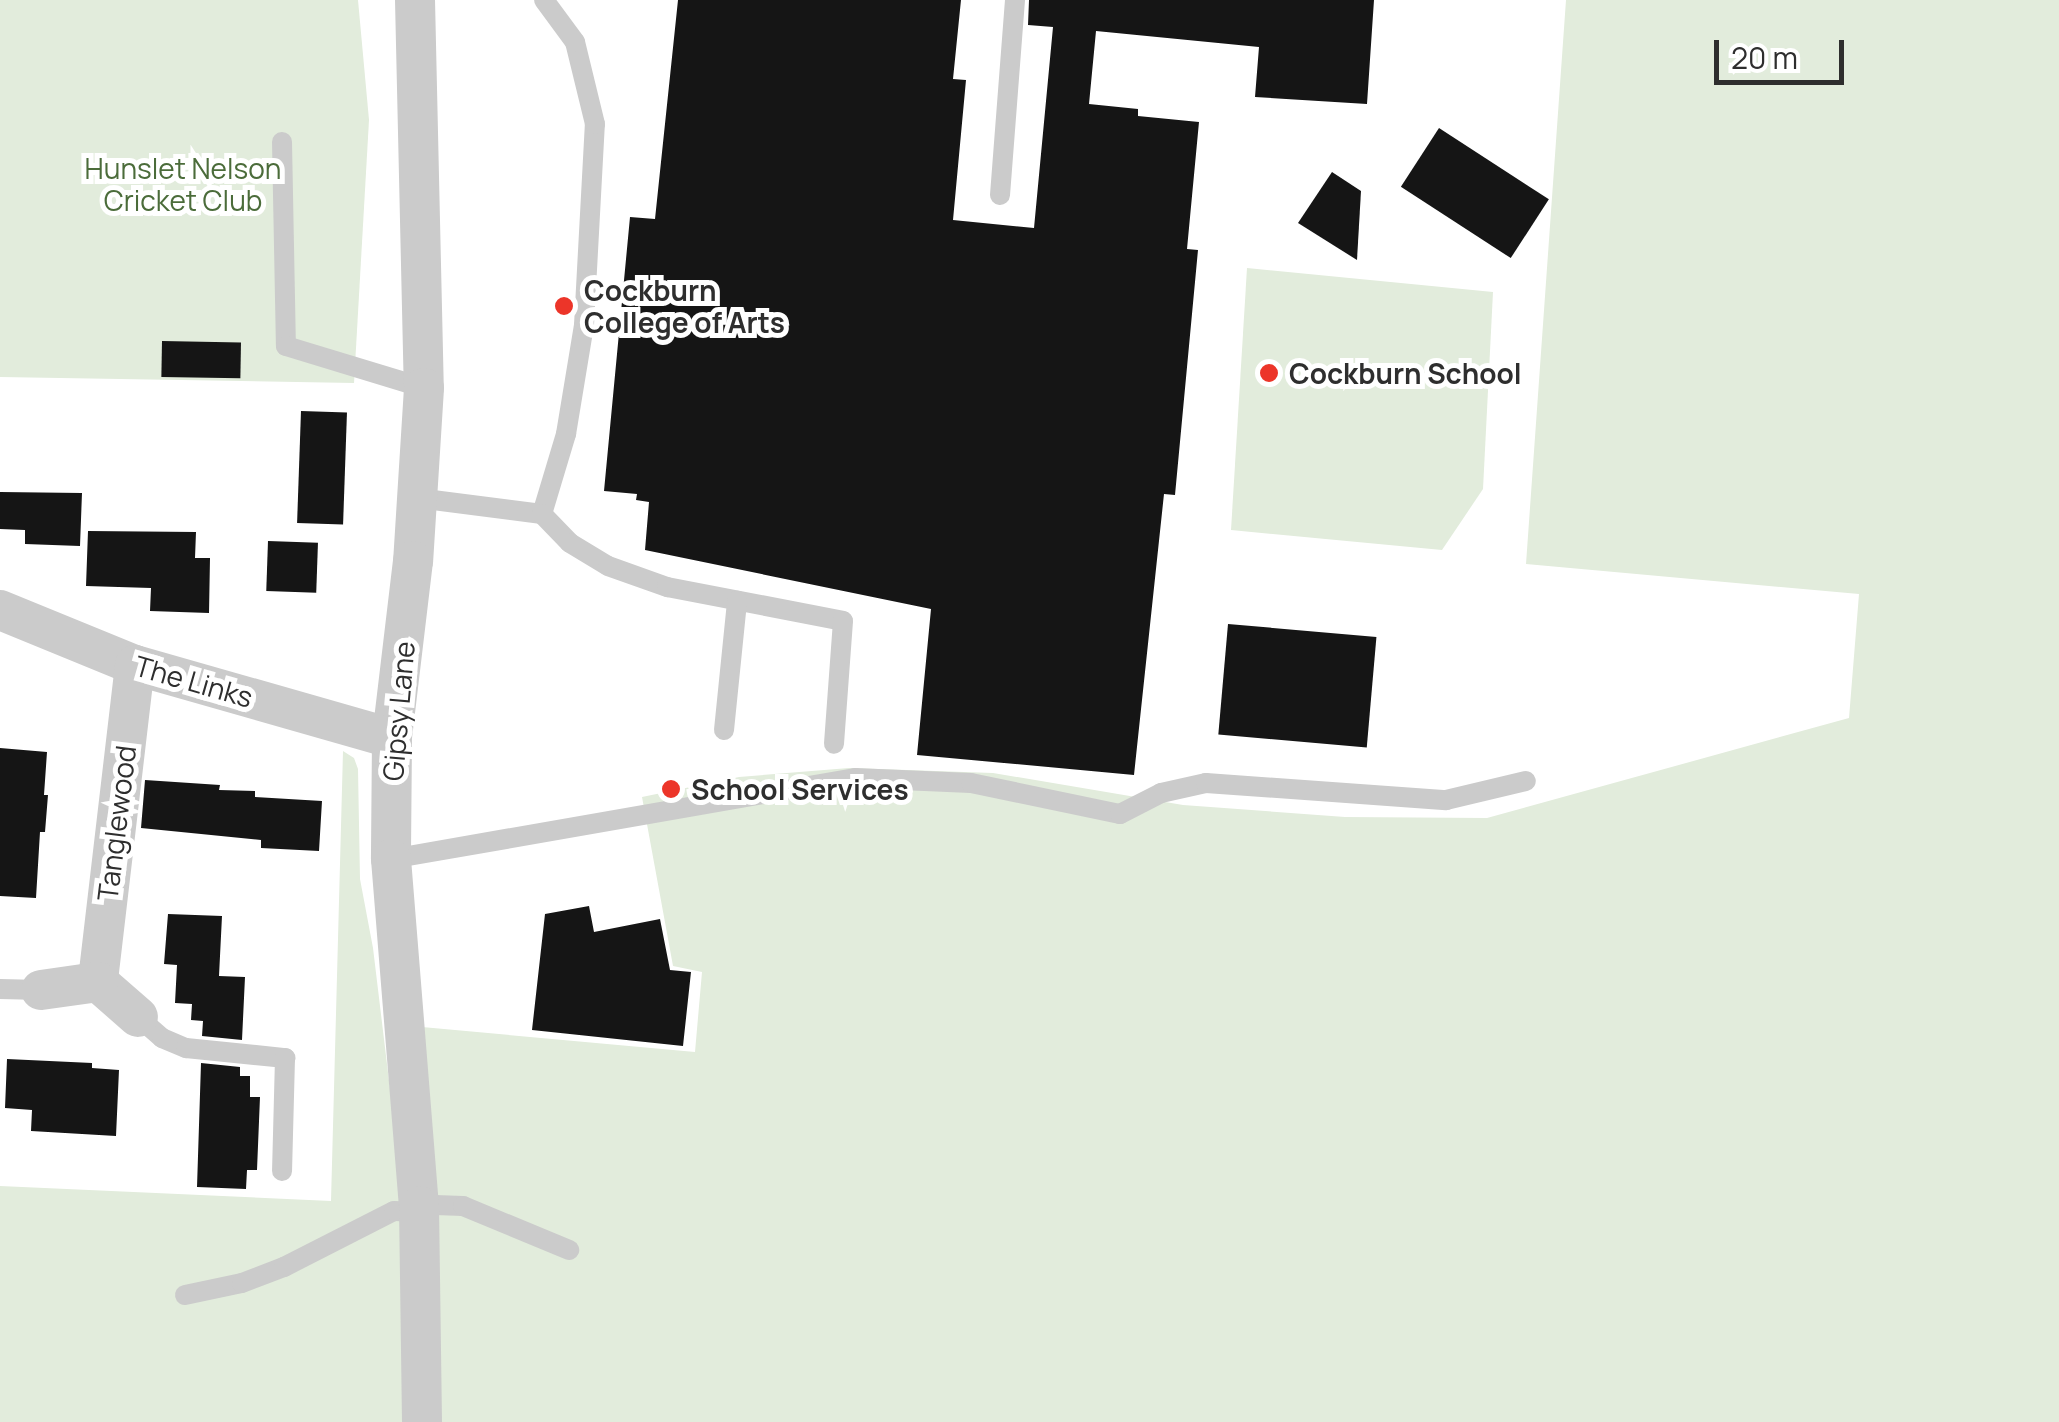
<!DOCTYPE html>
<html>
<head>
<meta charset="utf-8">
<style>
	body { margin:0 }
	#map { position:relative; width:2059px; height:1422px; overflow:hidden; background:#fff; font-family:Manrope,sans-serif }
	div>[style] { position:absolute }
	.green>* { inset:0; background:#e2ecdc }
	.building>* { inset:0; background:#151515; transform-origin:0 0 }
	.lane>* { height:20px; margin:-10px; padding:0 10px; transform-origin:10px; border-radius:10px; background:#cbcbcb }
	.street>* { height:40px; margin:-20px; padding:0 20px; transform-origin:20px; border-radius:20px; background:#cbcbcb }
	.dots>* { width:28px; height:28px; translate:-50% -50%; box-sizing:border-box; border:5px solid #fff; border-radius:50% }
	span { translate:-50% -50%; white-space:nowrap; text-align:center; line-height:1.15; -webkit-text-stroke:10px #fff; paint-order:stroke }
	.park-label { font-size:28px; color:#4b6c3a }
	.poi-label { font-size:28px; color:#2e2e2e; font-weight:700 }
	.left { translate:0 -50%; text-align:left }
	.street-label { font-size:28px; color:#2e2e2e }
	.scale { position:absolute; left:1714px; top:40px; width:130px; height:45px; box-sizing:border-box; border:5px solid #2e2e2e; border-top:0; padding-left:12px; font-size:30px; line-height:35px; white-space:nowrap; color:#2e2e2e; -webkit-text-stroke:8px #fff; paint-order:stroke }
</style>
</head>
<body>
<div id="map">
	<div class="green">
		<div style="clip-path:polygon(0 0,358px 0,369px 120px,354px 383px,0 377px)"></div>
		<div style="clip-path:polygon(1566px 0,2059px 0,2059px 1422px,0 1422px,0 1186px,331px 1201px,343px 751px,354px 758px,358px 769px,360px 879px,373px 948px,404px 1205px,422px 1027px,695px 1052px,702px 972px,673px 966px,642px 797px,739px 777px,849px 768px,993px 773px,1183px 805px,1345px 817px,1487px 818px,1849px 718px,1859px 594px,1526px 564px)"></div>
		<div style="clip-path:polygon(1247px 268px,1493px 292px,1483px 489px,1442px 550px,1231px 530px)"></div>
	</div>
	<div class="building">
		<div style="clip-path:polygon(678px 0,961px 0,953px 79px,966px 80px,953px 220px,1034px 228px,1053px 27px,1028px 25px,1029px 0,1374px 0,1367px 104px,1255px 97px,1259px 47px,1096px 31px,1089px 104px,1138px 109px,1138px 116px,1199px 122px,1187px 249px,1198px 250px,1175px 495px,1164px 494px,1134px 775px,917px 755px,931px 609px,645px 550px,649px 502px,636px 500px,637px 494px,604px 491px,630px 217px,655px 219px)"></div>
		<div style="left:1439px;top:128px;width:131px;height:70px;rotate:33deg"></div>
		<div style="clip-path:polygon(1332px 172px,1361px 191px,1357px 260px,1298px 223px)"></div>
		<div style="left:162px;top:341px;width:79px;height:36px;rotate:1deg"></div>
		<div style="left:301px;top:411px;width:46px;height:112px;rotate:2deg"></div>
		<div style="clip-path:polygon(0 492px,82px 493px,80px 546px,25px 544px,25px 530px,0 529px)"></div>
		<div style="clip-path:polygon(88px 531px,196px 532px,195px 558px,210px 558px,209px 613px,150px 611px,151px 588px,86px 586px)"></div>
		<div style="left:268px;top:541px;width:50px;height:50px;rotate:2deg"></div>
		<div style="left:1228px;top:624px;width:149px;height:111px;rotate:5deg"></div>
		<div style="clip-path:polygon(0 748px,47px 752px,44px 795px,48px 795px,45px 832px,40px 832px,36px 898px,0 896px)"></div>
		<div style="clip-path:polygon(145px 780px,220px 785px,219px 790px,255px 791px,255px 797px,322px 801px,319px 851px,261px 848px,261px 840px,141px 828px)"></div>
		<div style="clip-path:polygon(589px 906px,594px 932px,660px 919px,670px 970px,691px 972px,683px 1046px,532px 1030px,545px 914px)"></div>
		<div style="clip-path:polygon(168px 914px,222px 916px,219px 976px,245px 977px,242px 1040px,202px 1036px,203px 1021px,191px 1020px,192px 1004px,175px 1003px,177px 965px,164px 964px)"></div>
		<div style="clip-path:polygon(7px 1059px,92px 1063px,92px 1068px,119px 1070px,116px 1136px,31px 1131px,32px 1110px,5px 1108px)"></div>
		<div style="clip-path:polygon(201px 1063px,240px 1067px,240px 1076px,250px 1076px,250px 1097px,260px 1097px,257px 1170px,247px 1170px,246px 1189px,197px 1187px)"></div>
	</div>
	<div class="lane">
		<div style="left:282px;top:142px;width:204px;rotate:88.9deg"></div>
		<div style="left:286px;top:346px;width:144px;rotate:16.9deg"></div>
		<div style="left:1000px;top:195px;width:196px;rotate:-85.6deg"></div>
		<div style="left:417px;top:498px;width:126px;rotate:7.3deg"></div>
		<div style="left:542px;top:514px;width:84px;rotate:-73.3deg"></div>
		<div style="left:566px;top:434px;width:110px;rotate:-80.6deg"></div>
		<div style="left:584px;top:325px;width:201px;rotate:-86.9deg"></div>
		<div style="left:595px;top:124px;width:84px;rotate:-103.7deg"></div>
		<div style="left:575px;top:42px;width:52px;rotate:-126.4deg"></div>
		<div style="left:542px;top:514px;width:40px;rotate:46deg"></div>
		<div style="left:570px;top:543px;width:44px;rotate:31.2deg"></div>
		<div style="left:608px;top:566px;width:63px;rotate:19.6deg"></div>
		<div style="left:667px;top:587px;width:179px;rotate:10.9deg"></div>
		<div style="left:843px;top:621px;width:123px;rotate:94.2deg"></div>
		<div style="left:724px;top:730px;width:130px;rotate:-84.2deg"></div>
		<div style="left:391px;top:859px;width:471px;rotate:-9.9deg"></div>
		<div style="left:855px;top:778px;width:116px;rotate:2.5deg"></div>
		<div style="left:971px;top:783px;width:152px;rotate:11.8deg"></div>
		<div style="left:1120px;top:814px;width:46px;rotate:-27.1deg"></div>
		<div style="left:1161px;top:793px;width:46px;rotate:-12.5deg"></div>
		<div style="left:1206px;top:783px;width:241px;rotate:4.1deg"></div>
		<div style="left:1446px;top:800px;width:82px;rotate:-13.4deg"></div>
		<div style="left:0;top:989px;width:41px;rotate:1.4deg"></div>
		<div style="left:138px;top:1017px;width:32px;rotate:41deg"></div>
		<div style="left:162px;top:1038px;width:26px;rotate:23deg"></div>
		<div style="left:186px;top:1048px;width:100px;rotate:5.8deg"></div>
		<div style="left:285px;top:1058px;width:113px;rotate:91.5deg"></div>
		<div style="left:185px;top:1295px;width:58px;rotate:-11.9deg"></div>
		<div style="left:242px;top:1283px;width:45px;rotate:-20.9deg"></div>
		<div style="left:284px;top:1267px;width:123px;rotate:-27deg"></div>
		<div style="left:394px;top:1211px;width:25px;rotate:2deg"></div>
		<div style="left:419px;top:1212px;width:17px;rotate:-24deg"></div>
		<div style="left:435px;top:1205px;width:28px;rotate:2deg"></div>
		<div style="left:463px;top:1206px;width:115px;rotate:22.5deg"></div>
	</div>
	<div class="street">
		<div style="left:415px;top:0;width:388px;rotate:88.7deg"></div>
		<div style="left:424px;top:388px;width:173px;rotate:93.6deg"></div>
		<div style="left:413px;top:561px;width:178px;rotate:96.8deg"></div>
		<div style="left:392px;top:738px;width:121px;rotate:90.5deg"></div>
		<div style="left:391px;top:859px;width:348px;rotate:85.4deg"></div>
		<div style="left:419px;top:1206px;width:216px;rotate:89.2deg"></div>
		<div style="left:0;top:610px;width:146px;rotate:22.2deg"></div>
		<div style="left:135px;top:665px;width:267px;rotate:15.9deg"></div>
		<div style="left:135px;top:665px;width:319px;rotate:96.7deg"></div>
		<div style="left:98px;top:982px;width:53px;rotate:41.2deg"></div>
		<div style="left:41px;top:990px;width:58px;rotate:-8deg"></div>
	</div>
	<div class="dots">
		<div style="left:564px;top:306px;background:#ec3529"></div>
		<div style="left:1269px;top:373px;background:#ec3529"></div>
		<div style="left:671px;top:789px;background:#ec3529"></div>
	</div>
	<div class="park-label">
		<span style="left:183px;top:184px">Hunslet Nelson<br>Cricket Club</span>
	</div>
	<div class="poi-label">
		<span class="left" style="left:584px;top:306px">Cockburn<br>College of Arts</span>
		<span class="left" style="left:1289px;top:373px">Cockburn School</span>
		<span class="left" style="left:691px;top:789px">School Services</span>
	</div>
	<div class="street-label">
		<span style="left:194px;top:681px;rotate:16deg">The Links</span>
		<span style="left:398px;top:711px;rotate:-85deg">Gipsy Lane</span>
		<span style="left:116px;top:823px;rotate:-83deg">Tanglewood</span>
	</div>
	<div class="scale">20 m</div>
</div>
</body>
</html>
